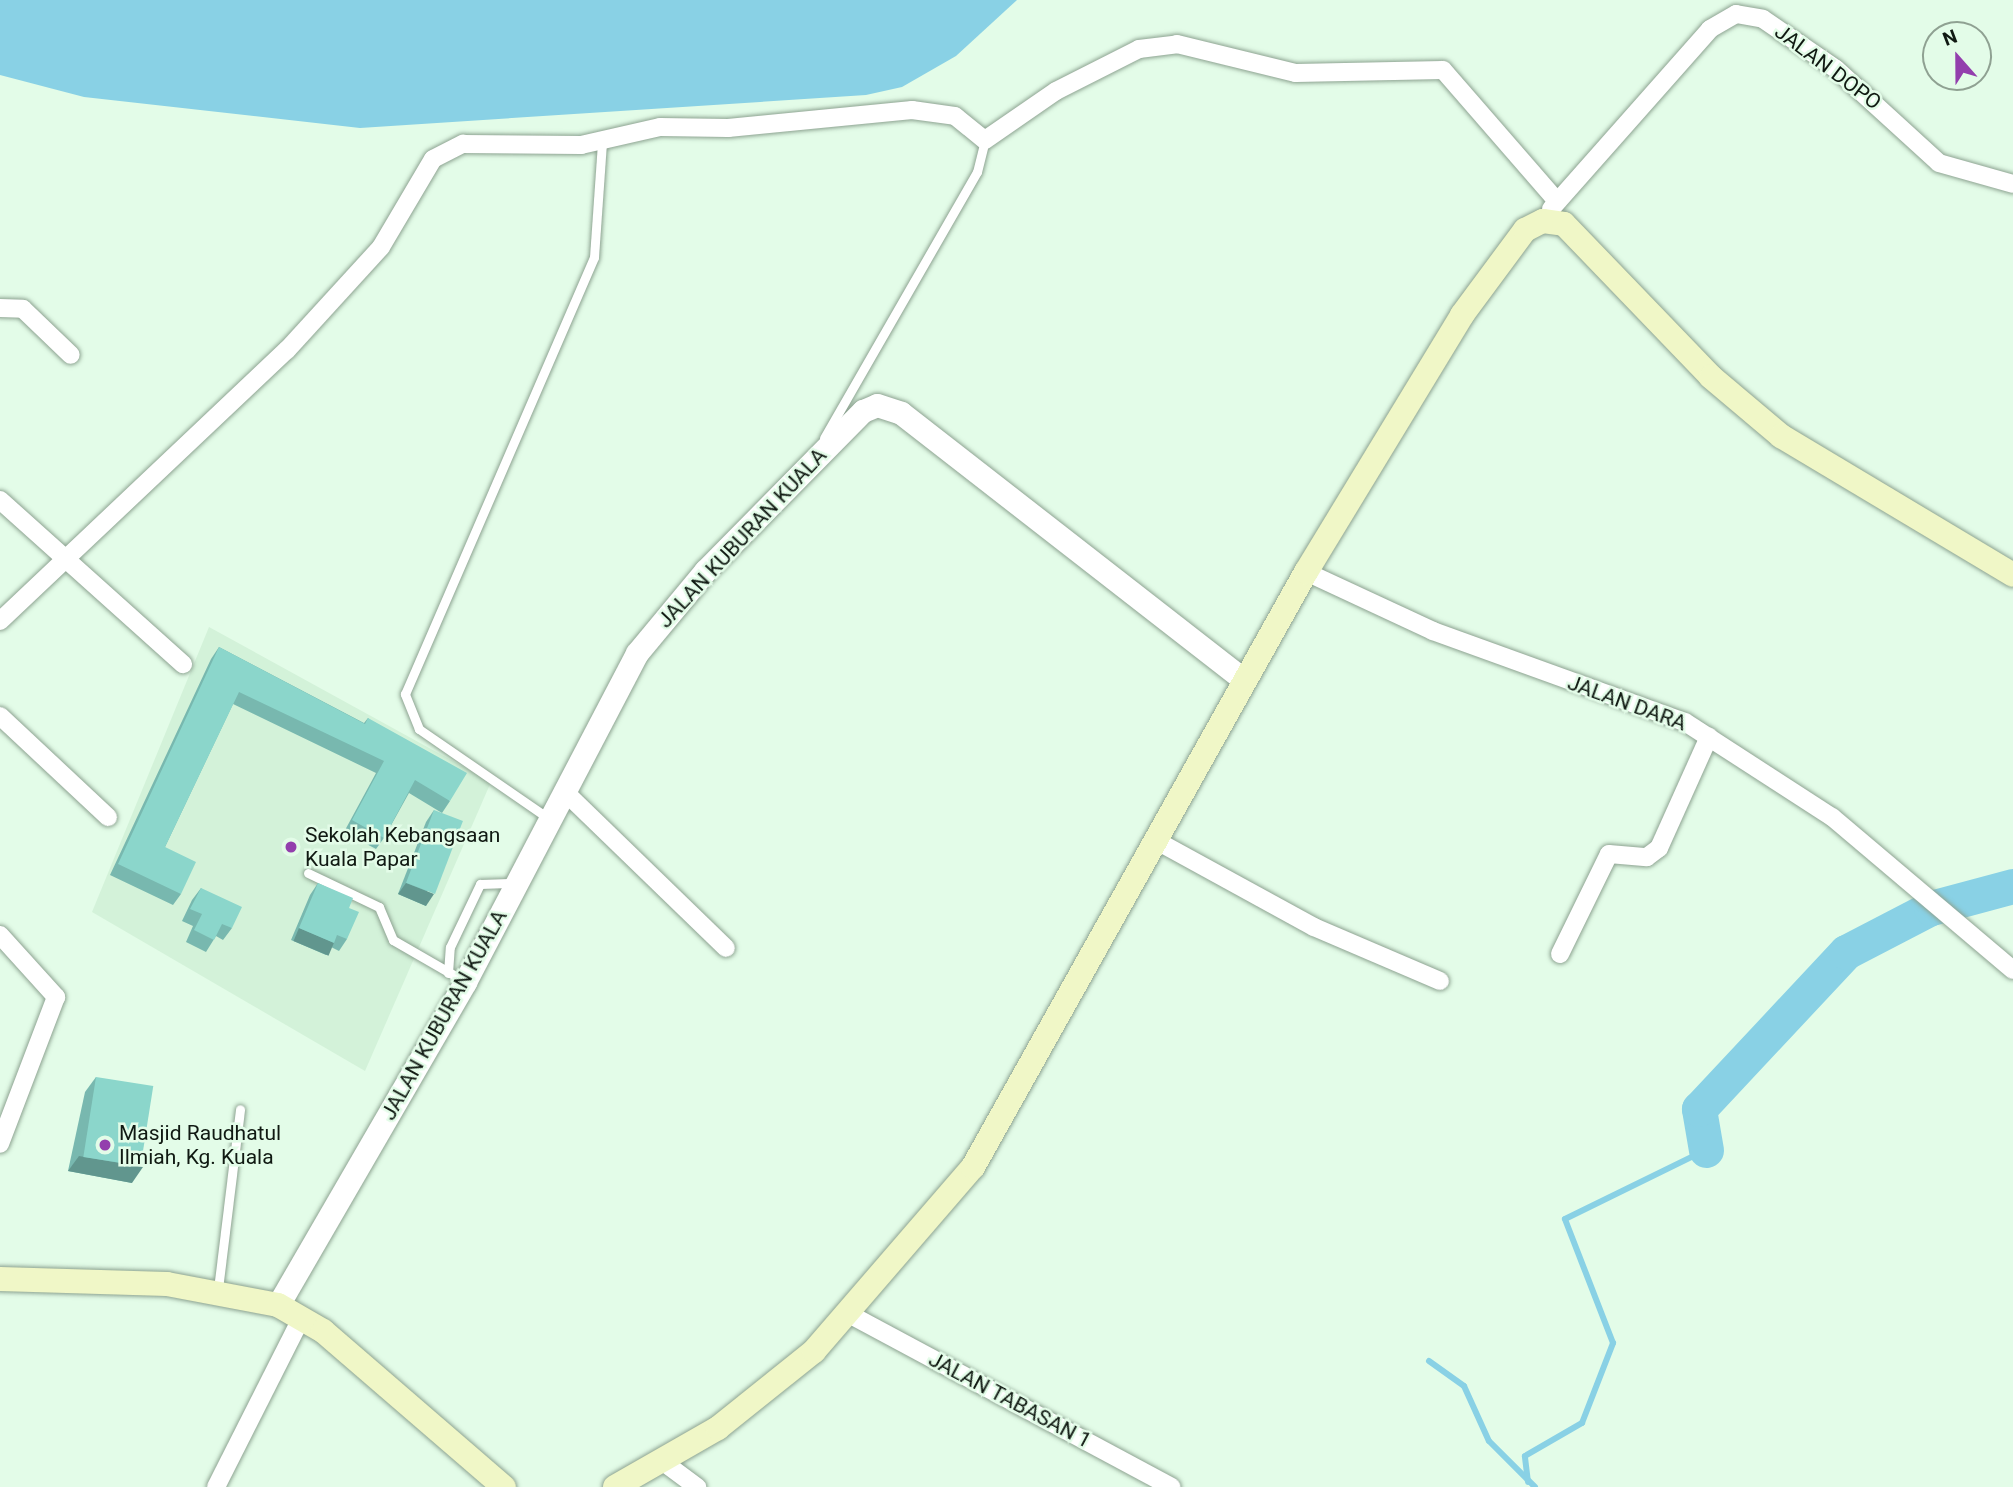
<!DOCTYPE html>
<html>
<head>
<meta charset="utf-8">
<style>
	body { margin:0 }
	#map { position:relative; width:2013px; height:1487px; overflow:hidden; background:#e3fce8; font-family:Roboto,sans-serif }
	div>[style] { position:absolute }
	.built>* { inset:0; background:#d3f2d9 }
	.water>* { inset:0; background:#89d1e5 }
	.stream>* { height:6px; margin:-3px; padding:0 3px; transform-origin:3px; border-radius:3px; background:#89d1e5 }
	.river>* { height:35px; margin:-17.5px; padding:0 17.5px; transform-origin:17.5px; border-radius:17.5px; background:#89d1e5 }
	.roads { filter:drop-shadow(0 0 2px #8da391) drop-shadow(0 0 2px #8da391) }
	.service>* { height:9px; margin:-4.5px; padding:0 4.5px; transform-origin:4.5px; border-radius:4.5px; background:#fff }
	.minor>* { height:18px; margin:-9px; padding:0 9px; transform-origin:9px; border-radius:9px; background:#fff }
	.tertiary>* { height:23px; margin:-11.5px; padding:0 11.5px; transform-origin:11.5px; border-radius:11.5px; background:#fff }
	.secondary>* { height:24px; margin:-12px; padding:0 12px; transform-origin:12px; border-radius:12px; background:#f0f7c7 }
	.wall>* { inset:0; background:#78b8af }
	.shaded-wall>* { inset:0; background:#61968e; transform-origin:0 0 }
	.building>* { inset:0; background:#8bd6cb; transform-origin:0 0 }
	.dots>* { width:19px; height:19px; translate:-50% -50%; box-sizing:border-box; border:4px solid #e3fce8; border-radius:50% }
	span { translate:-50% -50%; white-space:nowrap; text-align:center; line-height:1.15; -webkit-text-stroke:5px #e3fce8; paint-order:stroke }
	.street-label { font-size:21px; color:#101912 }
	.poi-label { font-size:21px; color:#101912 }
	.left { translate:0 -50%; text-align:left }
	.north { position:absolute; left:1922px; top:21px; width:70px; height:70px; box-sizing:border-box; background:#e3fce8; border:2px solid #8fa192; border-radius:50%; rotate:339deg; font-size:19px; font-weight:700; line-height:28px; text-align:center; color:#101912 }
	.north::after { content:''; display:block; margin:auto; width:24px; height:32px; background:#933fad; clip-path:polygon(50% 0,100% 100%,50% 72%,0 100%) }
</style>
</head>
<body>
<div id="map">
	<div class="built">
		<div style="clip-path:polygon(209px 627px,491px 782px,365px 1071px,92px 912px)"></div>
	</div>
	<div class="water">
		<div style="clip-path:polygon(0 0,1017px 0,956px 56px,902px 87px,866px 95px,360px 128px,84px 97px,0 75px)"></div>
	</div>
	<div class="stream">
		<div style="left:1429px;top:1361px;width:43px;rotate:35.5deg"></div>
		<div style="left:1464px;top:1386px;width:60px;rotate:65.6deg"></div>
		<div style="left:1489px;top:1441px;width:65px;rotate:45deg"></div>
		<div style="left:1528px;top:1482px;width:26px;rotate:-97deg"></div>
		<div style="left:1525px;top:1456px;width:66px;rotate:-30.1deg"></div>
		<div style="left:1582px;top:1423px;width:86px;rotate:-68.8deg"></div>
		<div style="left:1613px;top:1343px;width:133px;rotate:-111.2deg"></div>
		<div style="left:1565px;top:1219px;width:157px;rotate:-26.1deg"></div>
	</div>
	<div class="river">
		<div style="left:1706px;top:1150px;width:42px;rotate:-99.7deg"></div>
		<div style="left:1699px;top:1109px;width:215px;rotate:-46.9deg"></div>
		<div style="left:1846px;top:952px;width:96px;rotate:-27.4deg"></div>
		<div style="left:1931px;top:908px;width:85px;rotate:-15deg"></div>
	</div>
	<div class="roads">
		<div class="service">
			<div style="left:824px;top:438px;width:307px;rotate:-60.1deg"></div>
			<div style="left:977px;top:172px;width:33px;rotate:-76deg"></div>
			<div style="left:548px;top:818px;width:157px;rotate:-145.4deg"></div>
			<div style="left:419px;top:729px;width:38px;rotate:-112deg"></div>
			<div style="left:405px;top:694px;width:476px;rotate:-66.6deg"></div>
			<div style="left:594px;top:257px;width:113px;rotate:-86deg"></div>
			<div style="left:308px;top:873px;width:79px;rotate:25.6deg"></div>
			<div style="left:379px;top:907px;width:36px;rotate:67deg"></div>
			<div style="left:393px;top:940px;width:82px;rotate:30deg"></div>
			<div style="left:448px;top:973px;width:26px;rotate:-86deg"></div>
			<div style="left:450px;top:947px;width:70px;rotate:-64.5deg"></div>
			<div style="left:480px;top:884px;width:36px;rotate:-2deg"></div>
			<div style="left:218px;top:1289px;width:181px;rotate:-83deg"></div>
		</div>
		<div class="minor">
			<div style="left:1551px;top:209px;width:240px;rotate:-48.5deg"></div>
			<div style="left:1710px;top:29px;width:30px;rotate:-30deg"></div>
			<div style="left:1736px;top:14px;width:27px;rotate:10deg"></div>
			<div style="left:1763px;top:19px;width:88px;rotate:34.4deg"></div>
			<div style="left:1836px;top:69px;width:139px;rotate:42.4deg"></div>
			<div style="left:1939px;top:163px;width:77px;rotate:15.8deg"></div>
			<div style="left:0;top:308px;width:23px;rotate:2deg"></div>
			<div style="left:23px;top:309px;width:66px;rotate:43.8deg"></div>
			<div style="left:0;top:500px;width:246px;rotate:41.9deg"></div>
			<div style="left:1306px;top:572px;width:140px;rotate:24.9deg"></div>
			<div style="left:1433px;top:631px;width:268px;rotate:19.9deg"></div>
			<div style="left:1685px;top:722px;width:175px;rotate:32.9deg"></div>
			<div style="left:1832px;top:817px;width:237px;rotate:40.2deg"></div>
			<div style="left:0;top:621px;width:395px;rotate:-43.4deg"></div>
			<div style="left:287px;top:350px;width:139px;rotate:-47.6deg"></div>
			<div style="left:381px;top:247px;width:102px;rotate:-59.4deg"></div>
			<div style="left:433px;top:159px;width:34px;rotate:-27deg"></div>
			<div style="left:463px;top:144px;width:118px;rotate:0.5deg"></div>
			<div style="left:581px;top:145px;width:81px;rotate:-12.8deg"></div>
			<div style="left:660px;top:127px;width:68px;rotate:0.8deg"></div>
			<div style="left:728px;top:128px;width:185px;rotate:-5.6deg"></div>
			<div style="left:912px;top:110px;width:43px;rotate:7.9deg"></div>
			<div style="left:955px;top:116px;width:38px;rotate:39deg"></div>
			<div style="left:985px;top:140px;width:86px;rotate:-34.6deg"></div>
			<div style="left:1056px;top:91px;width:93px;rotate:-26.8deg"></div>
			<div style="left:1139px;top:49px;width:38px;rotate:-7deg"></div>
			<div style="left:1177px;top:44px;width:122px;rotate:13.7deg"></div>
			<div style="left:1296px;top:73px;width:147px;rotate:-1.2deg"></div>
			<div style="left:1443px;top:70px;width:174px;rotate:49deg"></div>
			<div style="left:0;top:716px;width:148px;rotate:43.1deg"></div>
			<div style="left:565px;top:792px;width:224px;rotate:44.1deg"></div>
			<div style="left:1155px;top:840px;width:181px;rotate:28.7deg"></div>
			<div style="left:1314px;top:927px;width:137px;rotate:23.2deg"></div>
			<div style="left:0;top:935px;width:84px;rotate:47.9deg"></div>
			<div style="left:56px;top:997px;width:157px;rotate:110.9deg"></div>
			<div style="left:1560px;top:954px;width:111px;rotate:-63.9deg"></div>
			<div style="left:1609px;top:854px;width:38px;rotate:5deg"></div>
			<div style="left:1647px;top:857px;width:15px;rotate:-37deg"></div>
			<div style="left:1659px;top:848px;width:122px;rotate:-65.8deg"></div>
			<div style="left:849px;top:1314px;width:366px;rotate:28.2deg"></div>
			<div style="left:662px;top:1461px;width:44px;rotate:36.6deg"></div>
			<div style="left:216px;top:1487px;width:191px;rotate:-63.2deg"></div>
		</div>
		<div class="tertiary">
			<div style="left:278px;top:1305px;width:373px;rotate:-59.9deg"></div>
			<div style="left:465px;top:982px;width:371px;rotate:-62.4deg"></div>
			<div style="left:637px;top:653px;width:107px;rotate:-50.3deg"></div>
			<div style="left:705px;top:571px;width:225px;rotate:-45.4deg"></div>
			<div style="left:863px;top:411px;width:15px;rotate:-23deg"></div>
			<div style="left:877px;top:405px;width:25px;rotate:18deg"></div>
			<div style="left:901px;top:413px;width:433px;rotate:37.9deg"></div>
		</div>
		<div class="secondary">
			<div style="left:0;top:1279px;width:167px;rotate:1.7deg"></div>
			<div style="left:167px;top:1284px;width:113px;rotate:10.7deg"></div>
			<div style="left:278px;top:1305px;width:52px;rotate:30deg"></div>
			<div style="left:323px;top:1331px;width:239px;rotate:40.8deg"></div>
			<div style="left:615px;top:1487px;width:119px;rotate:-29.8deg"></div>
			<div style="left:718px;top:1428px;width:123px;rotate:-38.7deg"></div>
			<div style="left:814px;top:1351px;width:243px;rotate:-49.2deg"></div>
			<div style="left:973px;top:1167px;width:682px;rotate:-60.77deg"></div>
			<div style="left:1306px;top:572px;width:301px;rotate:-58.7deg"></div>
			<div style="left:1462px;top:315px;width:106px;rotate:-53.5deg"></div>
			<div style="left:1525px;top:230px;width:20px;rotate:-27deg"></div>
			<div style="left:1543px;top:221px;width:21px;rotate:8deg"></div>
			<div style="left:1564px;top:224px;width:212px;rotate:46.1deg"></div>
			<div style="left:1711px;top:377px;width:92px;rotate:40.1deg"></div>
			<div style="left:1781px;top:436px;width:270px;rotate:30.9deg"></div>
		</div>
	</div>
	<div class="wall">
		<div style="clip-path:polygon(219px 647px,364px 723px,368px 718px,450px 801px,442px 813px,409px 793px,384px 838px,376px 849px,344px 832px,376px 773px,233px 704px,165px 847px,181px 894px,173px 905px,110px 875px,211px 659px)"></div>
		<div style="clip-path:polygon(434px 810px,426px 906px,398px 894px,426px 822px)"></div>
		<div style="clip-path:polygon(318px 883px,349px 908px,347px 939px,339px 951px,331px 947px,326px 955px,291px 940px,310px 895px)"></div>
		<div style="clip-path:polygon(201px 888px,232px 928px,223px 940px,216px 936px,206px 952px,186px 942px,193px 926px,182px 921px,192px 900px)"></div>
		<div style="clip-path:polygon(96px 1077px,132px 1183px,68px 1171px,85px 1092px)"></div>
	</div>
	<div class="shaded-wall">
		<div style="clip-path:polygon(406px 883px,434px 894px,426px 906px,398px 894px)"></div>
		<div style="left:299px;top:928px;width:38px;height:14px;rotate:23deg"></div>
		<div style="clip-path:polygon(79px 1156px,143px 1167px,132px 1183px,68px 1171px)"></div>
	</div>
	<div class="building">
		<div style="clip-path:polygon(219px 647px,365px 724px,368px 718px,467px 773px,450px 801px,415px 780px,384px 838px,352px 820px,384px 761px,239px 692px,165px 847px,196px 862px,181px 894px,118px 864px)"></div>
		<div style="left:434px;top:810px;width:31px;height:78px;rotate:21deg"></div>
		<div style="clip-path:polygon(318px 883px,353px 898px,349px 908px,359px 912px,347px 939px,337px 935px,334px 943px,299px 928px)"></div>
		<div style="clip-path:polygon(201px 888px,242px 907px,232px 928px,222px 924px,214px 940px,194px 930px,202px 914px,190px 909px)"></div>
		<div style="left:96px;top:1077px;width:58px;height:81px;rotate:9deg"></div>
	</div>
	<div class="dots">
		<div style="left:291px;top:847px;background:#933fad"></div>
		<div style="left:105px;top:1145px;background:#933fad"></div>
	</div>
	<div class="street-label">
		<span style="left:1828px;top:67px;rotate:37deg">JALAN DOPO</span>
		<span style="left:742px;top:538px;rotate:-47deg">JALAN KUBURAN KUALA</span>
		<span style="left:1627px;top:703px;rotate:20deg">JALAN DARA</span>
		<span style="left:444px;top:1015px;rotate:-61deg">JALAN KUBURAN KUALA</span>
		<span style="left:1010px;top:1400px;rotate:28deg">JALAN TABASAN 1</span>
	</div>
	<div class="poi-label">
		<span class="left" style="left:305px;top:847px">Sekolah Kebangsaan<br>Kuala Papar</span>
		<span class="left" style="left:119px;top:1145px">Masjid Raudhatul<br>Ilmiah, Kg. Kuala</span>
	</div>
	<div class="north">N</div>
</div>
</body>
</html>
